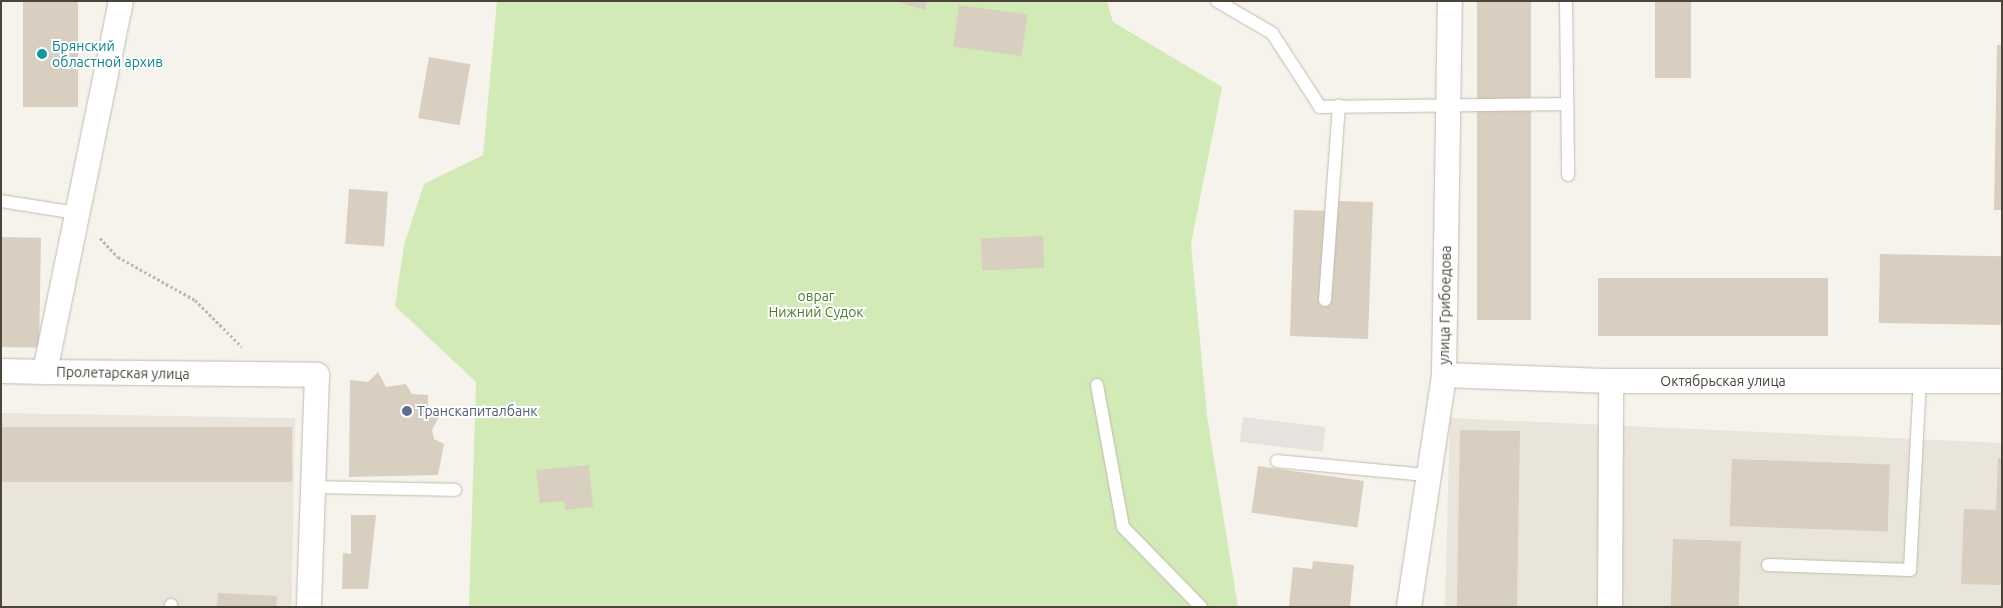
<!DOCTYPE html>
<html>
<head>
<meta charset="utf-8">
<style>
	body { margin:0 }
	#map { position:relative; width:2003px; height:608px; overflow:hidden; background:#f6f3ec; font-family:Ubuntu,sans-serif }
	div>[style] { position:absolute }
	.residential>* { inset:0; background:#eae5da; transform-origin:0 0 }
	.industrial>* { inset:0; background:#e6e2dd; transform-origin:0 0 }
	.green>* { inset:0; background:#d2eab5 }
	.building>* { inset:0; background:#d8cfc1; transform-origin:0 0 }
	.path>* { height:3px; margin-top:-1.5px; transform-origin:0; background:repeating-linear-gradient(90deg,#c4b79f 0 2.5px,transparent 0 5px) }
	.roads { filter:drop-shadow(0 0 1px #c2bbae) drop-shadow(0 0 1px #c2bbae) }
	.service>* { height:12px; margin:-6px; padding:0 6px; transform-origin:6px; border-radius:6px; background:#fff }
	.minor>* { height:24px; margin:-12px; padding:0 12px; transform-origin:12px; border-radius:12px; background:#fff }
	.dots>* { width:14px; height:14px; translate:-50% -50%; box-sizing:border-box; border:2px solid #fff; border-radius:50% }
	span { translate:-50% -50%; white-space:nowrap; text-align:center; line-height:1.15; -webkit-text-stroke:4px #fff; paint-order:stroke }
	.culture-label { font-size:14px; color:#0d838f }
	.left { translate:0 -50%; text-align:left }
	.park-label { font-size:14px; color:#4a7f2a }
	.street-label { font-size:14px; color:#4b4439 }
	.service-label { font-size:14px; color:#4e5e75 }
	.frame { position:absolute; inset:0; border:2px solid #4b4439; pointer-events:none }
</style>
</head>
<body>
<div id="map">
	<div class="residential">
		<div style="left:1px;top:413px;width:294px;height:194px;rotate:1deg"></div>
		<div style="clip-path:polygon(1450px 418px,2002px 443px,2002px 607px,1445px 607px)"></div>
	</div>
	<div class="industrial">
		<div style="left:1243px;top:417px;width:83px;height:25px;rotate:7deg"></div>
	</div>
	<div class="green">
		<div style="clip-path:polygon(497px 1px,1107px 1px,1113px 22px,1222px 87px,1191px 244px,1207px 416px,1238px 607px,469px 607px,476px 382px,395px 306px,404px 245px,424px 184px,483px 155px)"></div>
	</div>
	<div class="building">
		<div style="left:23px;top:1px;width:55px;height:106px"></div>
		<div style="clip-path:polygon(895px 1px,927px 1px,925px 10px)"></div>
		<div style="left:1477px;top:1px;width:54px;height:319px"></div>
		<div style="left:1655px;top:1px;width:36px;height:77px"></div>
		<div style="left:959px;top:5px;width:69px;height:42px;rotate:8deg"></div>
		<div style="clip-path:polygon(1997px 45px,2002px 45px,2002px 210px,1994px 210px)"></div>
		<div style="left:429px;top:57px;width:42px;height:62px;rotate:10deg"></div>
		<div style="left:349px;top:189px;width:39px;height:55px;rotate:4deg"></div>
		<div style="clip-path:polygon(1337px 201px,1373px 202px,1368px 339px,1290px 336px,1294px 210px,1337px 211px)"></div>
		<div style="left:1043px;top:236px;width:32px;height:62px;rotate:88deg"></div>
		<div style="left:1px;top:237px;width:40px;height:110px;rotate:1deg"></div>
		<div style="left:1880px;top:254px;width:122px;height:69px;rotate:1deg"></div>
		<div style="left:1598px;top:278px;width:230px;height:58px"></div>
		<div style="clip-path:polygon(378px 372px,386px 387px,406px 384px,412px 394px,428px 395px,428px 407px,439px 417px,432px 430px,434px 439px,444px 444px,438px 475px,349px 477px,350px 380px,368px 382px)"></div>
		<div style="left:1px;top:427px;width:291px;height:55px"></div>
		<div style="left:1460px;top:430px;width:60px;height:177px;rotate:1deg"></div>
		<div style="clip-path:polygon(1998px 458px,2002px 458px,2002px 585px,1961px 584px,1964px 509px,1996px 510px)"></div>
		<div style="left:1732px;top:459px;width:158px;height:67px;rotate:2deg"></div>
		<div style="clip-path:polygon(589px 465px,593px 507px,565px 510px,564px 501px,540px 503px,536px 470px)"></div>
		<div style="left:1258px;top:466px;width:107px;height:47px;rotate:8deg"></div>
		<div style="clip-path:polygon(351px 515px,376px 515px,368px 589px,342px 589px,343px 553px,351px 554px)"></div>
		<div style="left:1673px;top:539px;width:68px;height:68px;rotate:2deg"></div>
		<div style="clip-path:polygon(1313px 561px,1354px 565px,1350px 607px,1289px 606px,1293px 567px,1312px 569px)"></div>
		<div style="clip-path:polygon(218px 593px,277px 596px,276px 607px,217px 607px)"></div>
	</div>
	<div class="path">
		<div style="left:100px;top:238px;width:26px;rotate:47deg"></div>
		<div style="left:118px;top:257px;width:88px;rotate:29.2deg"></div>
		<div style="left:195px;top:300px;width:66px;rotate:45deg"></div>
	</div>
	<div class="roads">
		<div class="service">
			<div style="left:1217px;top:1px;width:64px;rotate:30.2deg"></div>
			<div style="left:1272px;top:33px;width:88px;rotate:57deg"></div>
			<div style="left:1320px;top:107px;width:246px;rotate:-0.7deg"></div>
			<div style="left:1566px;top:1px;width:174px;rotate:89.3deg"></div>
			<div style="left:1px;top:201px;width:77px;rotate:9deg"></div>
			<div style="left:1325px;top:300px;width:195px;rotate:-85.9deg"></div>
			<div style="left:1097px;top:385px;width:144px;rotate:79.6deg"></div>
			<div style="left:1123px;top:527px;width:112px;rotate:45.7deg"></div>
			<div style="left:1277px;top:461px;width:149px;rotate:5.4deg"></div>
			<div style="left:314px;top:487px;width:141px;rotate:1.2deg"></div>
			<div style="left:1768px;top:565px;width:142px;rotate:2deg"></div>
			<div style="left:1910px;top:570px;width:189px;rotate:-87deg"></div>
			<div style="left:171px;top:607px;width:2px;rotate:-90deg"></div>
		</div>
		<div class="minor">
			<div style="left:121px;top:1px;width:379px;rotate:101.6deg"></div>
			<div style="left:45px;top:372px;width:272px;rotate:0.6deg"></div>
			<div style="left:317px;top:375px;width:232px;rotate:92deg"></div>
			<div style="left:1px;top:371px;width:44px;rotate:1.3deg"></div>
			<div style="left:1444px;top:375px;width:167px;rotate:2.1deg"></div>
			<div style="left:1611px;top:381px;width:391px"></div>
			<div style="left:1409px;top:607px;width:235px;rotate:-81.4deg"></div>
			<div style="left:1444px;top:375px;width:374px;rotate:-89.1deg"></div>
			<div style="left:1610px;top:607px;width:226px;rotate:-89.7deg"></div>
		</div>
	</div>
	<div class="dots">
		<div style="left:42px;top:54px;background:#0f9aa8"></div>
		<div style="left:407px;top:411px;background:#5c6f8a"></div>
	</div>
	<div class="culture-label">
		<span class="left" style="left:52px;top:54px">Брянский<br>областной архив</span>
	</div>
	<div class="park-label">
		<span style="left:816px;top:304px">овраг<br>Нижний Судок</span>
	</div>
	<div class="street-label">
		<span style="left:1445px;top:305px;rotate:-89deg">улица Грибоедова</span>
		<span style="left:123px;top:373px;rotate:1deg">Пролетарская улица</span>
		<span style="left:1723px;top:381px">Октябрьская улица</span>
	</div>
	<div class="service-label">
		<span class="left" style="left:417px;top:411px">Транскапиталбанк</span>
	</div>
	<div class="frame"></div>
</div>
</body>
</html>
